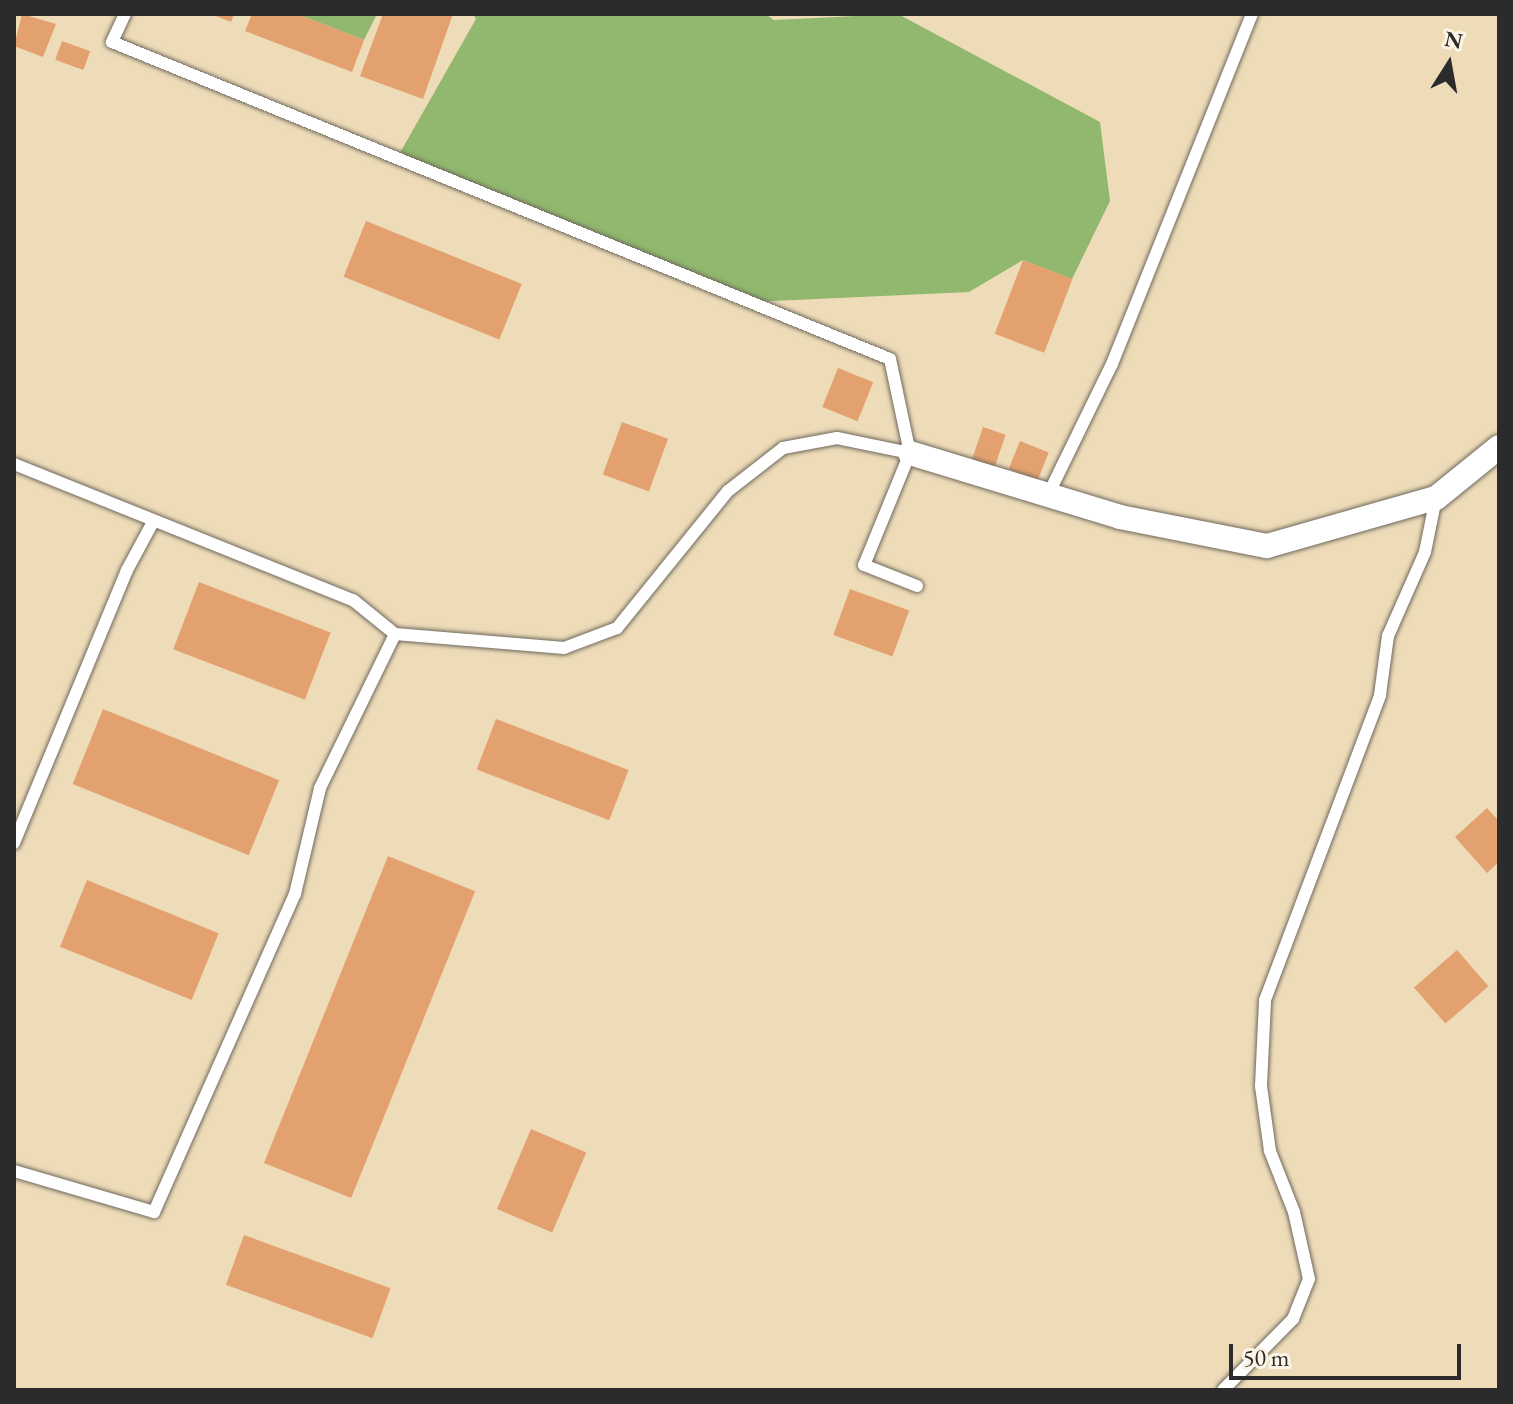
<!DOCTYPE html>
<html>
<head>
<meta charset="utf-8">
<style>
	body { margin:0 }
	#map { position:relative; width:1513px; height:1404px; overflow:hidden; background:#eedcb9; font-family:"EB Garamond",serif }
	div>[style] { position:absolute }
	.forest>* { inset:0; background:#91b86e }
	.building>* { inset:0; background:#e3a170; transform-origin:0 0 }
	.roads { filter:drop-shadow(0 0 2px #6f695d) drop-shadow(0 0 2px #6f695d) }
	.lane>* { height:12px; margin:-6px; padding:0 6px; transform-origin:6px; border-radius:6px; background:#fff }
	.street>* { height:24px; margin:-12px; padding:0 12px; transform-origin:12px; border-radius:12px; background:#fff }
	span { translate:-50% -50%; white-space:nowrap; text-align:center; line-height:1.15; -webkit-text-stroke:8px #fcf5e5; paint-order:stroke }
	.frame { position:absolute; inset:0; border:16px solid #2b2b2b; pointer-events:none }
	.north { position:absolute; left:1409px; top:24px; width:80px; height:80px; -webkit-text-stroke:6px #fcf5e5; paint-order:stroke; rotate:11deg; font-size:22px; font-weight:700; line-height:32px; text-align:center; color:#2b2b2b }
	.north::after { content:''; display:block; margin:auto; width:28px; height:36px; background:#2b2b2b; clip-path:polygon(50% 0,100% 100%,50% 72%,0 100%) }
	.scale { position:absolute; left:1229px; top:1344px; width:232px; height:36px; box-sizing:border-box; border:4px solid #2b2b2b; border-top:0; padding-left:10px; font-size:24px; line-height:28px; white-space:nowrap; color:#2b2b2b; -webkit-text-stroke:6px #fcf5e5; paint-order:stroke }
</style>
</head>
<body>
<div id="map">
	<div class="forest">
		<div style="clip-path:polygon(297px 14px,377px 14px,364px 40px)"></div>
		<div style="clip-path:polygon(473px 14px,765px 14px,774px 20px,898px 14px,1100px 122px,1110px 201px,1072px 279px,1023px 260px,969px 292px,750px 302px,397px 158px,476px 19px)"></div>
	</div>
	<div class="building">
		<div style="clip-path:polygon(22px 14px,56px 24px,43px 57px,14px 46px)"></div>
		<div style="clip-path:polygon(211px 14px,234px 14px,231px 22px)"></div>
		<div style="clip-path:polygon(252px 14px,297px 14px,364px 40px,352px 72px,245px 31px)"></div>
		<div style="clip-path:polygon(383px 14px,453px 14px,423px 99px,360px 76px)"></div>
		<div style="left:62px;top:41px;width:30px;height:20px;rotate:20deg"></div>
		<div style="left:366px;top:221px;width:168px;height:60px;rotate:22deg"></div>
		<div style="left:1023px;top:260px;width:53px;height:79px;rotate:21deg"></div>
		<div style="left:838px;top:368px;width:38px;height:42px;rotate:22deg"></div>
		<div style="left:622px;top:422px;width:49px;height:56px;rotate:20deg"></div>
		<div style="left:983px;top:427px;width:24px;height:34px;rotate:19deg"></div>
		<div style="left:1020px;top:441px;width:31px;height:30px;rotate:22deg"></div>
		<div style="left:199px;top:582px;width:141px;height:72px;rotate:21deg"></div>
		<div style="left:850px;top:589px;width:63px;height:49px;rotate:20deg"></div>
		<div style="left:103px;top:709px;width:190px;height:81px;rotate:22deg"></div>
		<div style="left:496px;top:719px;width:142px;height:54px;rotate:21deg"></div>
		<div style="clip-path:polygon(1487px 808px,1499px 821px,1499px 862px,1487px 873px,1455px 837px)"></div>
		<div style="left:388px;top:856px;width:94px;height:331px;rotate:22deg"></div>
		<div style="left:87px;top:880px;width:142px;height:72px;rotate:22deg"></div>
		<div style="left:1457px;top:950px;width:48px;height:57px;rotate:49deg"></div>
		<div style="left:531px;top:1129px;width:60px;height:87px;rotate:23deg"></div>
		<div style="left:244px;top:1235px;width:156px;height:53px;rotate:20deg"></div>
	</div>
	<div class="roads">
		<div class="lane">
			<div style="left:125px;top:14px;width:31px;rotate:115deg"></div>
			<div style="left:112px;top:42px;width:840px;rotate:22.17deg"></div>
			<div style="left:890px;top:359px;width:96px;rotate:78deg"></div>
			<div style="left:910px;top:453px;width:121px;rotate:112.3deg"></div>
			<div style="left:864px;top:565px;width:57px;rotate:21.6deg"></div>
			<div style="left:14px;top:464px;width:365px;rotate:21.9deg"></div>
			<div style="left:353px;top:600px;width:54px;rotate:39deg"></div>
			<div style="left:395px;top:634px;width:170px;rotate:4.7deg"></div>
			<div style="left:564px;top:648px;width:57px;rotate:-20.7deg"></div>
			<div style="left:617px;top:628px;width:176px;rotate:-51deg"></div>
			<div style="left:728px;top:491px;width:70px;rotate:-38deg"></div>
			<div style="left:783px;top:448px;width:55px;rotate:-10.5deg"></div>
			<div style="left:837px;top:438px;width:75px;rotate:11.6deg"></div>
			<div style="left:1048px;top:495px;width:146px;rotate:-64deg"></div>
			<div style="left:1112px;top:364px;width:377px;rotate:-68.2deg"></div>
			<div style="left:14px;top:843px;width:295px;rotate:-67.5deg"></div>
			<div style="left:127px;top:570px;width:55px;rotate:-61.6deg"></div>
			<div style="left:14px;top:1171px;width:146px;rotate:16.3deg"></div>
			<div style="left:154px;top:1212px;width:348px;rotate:-66.1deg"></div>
			<div style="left:295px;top:894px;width:109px;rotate:-76.7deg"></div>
			<div style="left:320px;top:788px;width:171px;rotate:-64deg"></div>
			<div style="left:1223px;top:1390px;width:100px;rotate:-45.4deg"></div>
			<div style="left:1293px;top:1319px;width:43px;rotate:-68.2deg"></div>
			<div style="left:1309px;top:1279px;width:69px;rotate:-102.6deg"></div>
			<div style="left:1294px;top:1212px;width:66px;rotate:-111.5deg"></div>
			<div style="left:1270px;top:1151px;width:66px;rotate:-97.9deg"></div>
			<div style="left:1261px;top:1086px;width:86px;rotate:-87.3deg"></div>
			<div style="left:1265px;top:1000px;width:326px;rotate:-69.3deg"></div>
			<div style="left:1380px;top:695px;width:60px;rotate:-82.3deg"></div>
			<div style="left:1388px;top:636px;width:92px;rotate:-66.2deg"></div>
			<div style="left:1425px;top:552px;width:55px;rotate:-78.5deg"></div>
		</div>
		<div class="street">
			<div style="left:910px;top:453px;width:220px;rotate:16.9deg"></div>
			<div style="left:1120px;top:517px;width:150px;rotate:11.2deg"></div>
			<div style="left:1267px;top:546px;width:176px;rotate:-15.9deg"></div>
			<div style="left:1436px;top:498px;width:81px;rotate:-39deg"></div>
		</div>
	</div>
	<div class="frame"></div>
	<div class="north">N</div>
	<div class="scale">50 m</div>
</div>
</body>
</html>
